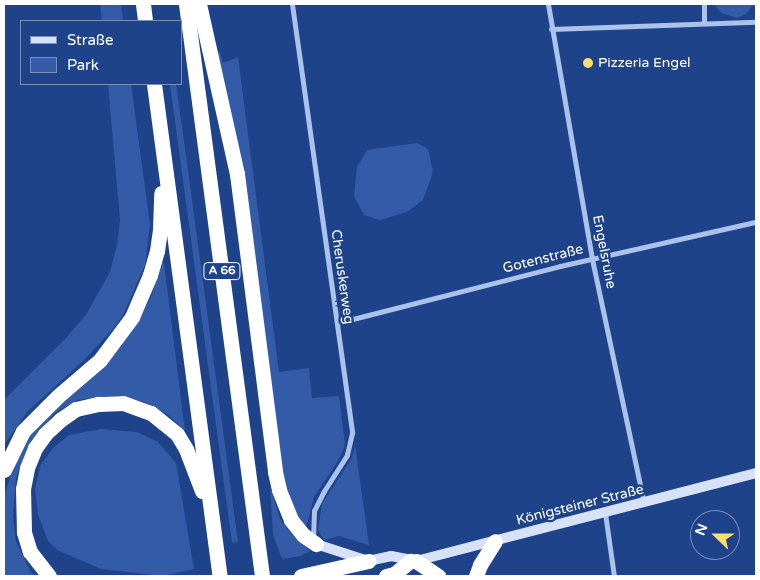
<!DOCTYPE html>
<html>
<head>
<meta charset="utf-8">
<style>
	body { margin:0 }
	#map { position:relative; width:760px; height:580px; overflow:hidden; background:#1f438a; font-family:"Varela Round",sans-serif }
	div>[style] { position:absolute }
	.green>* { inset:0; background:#335ba8 }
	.street>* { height:5px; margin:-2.5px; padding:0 2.5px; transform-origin:2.5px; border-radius:2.5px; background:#abc2eb }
	.secondary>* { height:10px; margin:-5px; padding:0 5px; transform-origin:5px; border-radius:5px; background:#d7e2f9 }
	.highway>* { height:15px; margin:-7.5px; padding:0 7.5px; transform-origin:7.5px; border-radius:7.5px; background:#fff }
	.dots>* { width:14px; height:14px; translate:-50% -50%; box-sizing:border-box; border:2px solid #1f438a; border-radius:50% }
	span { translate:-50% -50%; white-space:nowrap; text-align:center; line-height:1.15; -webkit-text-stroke:5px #1f438a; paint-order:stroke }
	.shield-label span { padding:1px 4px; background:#1f438a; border:1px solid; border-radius:4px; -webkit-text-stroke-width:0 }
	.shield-label { font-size:12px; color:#fff; font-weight:700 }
	.poi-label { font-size:14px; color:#fff }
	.left { translate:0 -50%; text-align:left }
	.street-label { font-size:14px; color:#fff }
	.frame { position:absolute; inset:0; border:5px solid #fff; pointer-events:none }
	.legend { position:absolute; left:20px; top:20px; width:162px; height:65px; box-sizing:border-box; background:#1f438a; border:1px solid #798eb9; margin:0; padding:6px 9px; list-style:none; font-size:15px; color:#fff }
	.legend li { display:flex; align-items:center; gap:10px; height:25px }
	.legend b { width:25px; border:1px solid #798eb9 }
	.north { position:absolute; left:690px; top:510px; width:50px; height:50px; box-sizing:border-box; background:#1f438a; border:1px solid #798eb9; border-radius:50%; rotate:292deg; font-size:14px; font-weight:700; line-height:20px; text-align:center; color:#fff }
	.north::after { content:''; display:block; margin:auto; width:18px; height:22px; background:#f9df6b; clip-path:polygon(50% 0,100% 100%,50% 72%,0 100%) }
</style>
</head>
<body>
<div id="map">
	<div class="green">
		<div style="clip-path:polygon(100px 4px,121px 4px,123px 21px,102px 21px)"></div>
		<div style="clip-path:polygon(714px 4px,754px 4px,746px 14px,737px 18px,721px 13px)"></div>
		<div style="clip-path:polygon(217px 52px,220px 52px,223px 63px,238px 57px,279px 372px,309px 368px,312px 398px,339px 396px,345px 445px,338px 461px,314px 497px,306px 528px,293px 511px,284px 482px,244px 176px)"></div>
		<div style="clip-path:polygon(108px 84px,131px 84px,150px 225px,145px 265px,124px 313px,114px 328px,84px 360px,27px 412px,4px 445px,4px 400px,66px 338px,87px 313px,110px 272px,117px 245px,120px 220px)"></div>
		<div style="clip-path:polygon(170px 84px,176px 84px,187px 163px,238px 542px,232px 543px)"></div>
		<div style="clip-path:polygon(417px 143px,428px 149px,433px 172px,423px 200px,407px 212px,380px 220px,364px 215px,354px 196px,357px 167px,367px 150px)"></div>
		<div style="clip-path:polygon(161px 262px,164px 263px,185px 431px,168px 415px,144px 402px,125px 397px,105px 396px,77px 400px,55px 413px,31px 441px,16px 478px,13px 516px,16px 542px,31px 572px,36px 576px,4px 576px,5px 494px,14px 464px,26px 440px,39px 424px,74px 393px,120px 347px,140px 319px,152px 294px)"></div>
		<div style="clip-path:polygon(101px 429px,137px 432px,158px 442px,176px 463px,194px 569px,163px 576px,101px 569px,57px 550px,48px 541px,38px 515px,35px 490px,40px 466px,53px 448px,69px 435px)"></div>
		<div style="clip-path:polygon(355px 445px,369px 545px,339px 536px,324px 540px,318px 530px,322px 504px,352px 458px)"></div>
		<div style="clip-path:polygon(270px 486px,280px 519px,290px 532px,310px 551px,301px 556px,282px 559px,273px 535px)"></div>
	</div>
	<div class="street">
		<div style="left:292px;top:4px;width:433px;rotate:82deg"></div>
		<div style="left:352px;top:433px;width:23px;rotate:103deg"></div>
		<div style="left:347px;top:455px;width:43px;rotate:122.6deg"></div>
		<div style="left:324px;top:491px;width:22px;rotate:117deg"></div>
		<div style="left:314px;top:511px;width:25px;rotate:92deg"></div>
		<div style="left:548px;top:4px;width:259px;rotate:80.2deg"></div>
		<div style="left:592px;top:259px;width:249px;rotate:78deg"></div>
		<div style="left:704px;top:23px;width:19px;rotate:-90deg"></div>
		<div style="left:551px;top:29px;width:205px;rotate:-2deg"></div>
		<div style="left:337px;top:323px;width:230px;rotate:-14.3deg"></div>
		<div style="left:560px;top:266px;width:201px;rotate:-12.7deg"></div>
		<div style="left:605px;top:513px;width:64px;rotate:81.9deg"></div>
	</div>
	<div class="secondary">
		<div style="left:316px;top:544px;width:55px;rotate:18.1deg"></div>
		<div style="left:368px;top:561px;width:24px;rotate:-12deg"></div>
		<div style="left:391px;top:556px;width:25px;rotate:11deg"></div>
		<div style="left:416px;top:561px;width:351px;rotate:-14.5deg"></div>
	</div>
	<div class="highway">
		<div style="left:143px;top:4px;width:17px;rotate:83deg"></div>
		<div style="left:186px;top:4px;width:577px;rotate:82.43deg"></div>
		<div style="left:199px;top:4px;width:174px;rotate:77.4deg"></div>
		<div style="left:237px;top:174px;width:300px;rotate:82.7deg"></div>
		<div style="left:275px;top:472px;width:18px;rotate:77deg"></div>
		<div style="left:279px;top:490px;width:32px;rotate:68deg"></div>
		<div style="left:291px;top:520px;width:19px;rotate:51deg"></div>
		<div style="left:303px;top:535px;width:16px;rotate:35deg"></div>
		<div style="left:154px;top:84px;width:496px;rotate:82.4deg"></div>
		<div style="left:4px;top:470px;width:43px;rotate:-64deg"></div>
		<div style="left:23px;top:431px;width:49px;rotate:-45deg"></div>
		<div style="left:58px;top:396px;width:55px;rotate:-40.6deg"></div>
		<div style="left:100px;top:360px;width:54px;rotate:-53.3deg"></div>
		<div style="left:132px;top:317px;width:46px;rotate:-66.8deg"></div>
		<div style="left:150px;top:275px;width:25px;rotate:-74deg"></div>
		<div style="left:157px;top:251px;width:21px;rotate:-82deg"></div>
		<div style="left:160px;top:230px;width:37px;rotate:-88deg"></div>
		<div style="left:416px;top:561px;width:27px;rotate:34deg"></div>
		<div style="left:49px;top:576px;width:31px;rotate:-128deg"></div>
		<div style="left:30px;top:552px;width:21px;rotate:-107deg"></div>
		<div style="left:24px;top:532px;width:43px;rotate:-91.3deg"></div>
		<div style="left:23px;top:489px;width:21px;rotate:-79deg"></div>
		<div style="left:27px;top:468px;width:22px;rotate:-68deg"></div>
		<div style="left:35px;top:448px;width:17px;rotate:-54deg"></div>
		<div style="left:45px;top:434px;width:21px;rotate:-43deg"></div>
		<div style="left:60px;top:420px;width:19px;rotate:-35deg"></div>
		<div style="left:76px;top:409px;width:23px;rotate:-13deg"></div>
		<div style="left:98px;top:404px;width:25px;rotate:-2deg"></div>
		<div style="left:123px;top:403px;width:30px;rotate:20deg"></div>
		<div style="left:151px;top:413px;width:33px;rotate:39deg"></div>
		<div style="left:177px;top:434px;width:17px;rotate:59deg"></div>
		<div style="left:186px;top:449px;width:45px;rotate:69.1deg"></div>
		<div style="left:301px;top:576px;width:69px;rotate:-12.6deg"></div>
		<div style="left:386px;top:576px;width:8px;rotate:-14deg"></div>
		<div style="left:394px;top:574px;width:21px;rotate:-39deg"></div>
		<div style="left:476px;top:576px;width:12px;rotate:-70deg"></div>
		<div style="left:480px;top:565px;width:28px;rotate:-58deg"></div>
	</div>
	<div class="dots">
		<div style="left:588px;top:63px;background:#f9df6b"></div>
	</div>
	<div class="shield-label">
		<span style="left:222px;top:271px">A 66</span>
	</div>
	<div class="poi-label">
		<span class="left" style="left:598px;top:63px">Pizzeria Engel</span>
	</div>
	<div class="street-label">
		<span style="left:604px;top:252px;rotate:79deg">Engelsruhe</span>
		<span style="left:543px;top:259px;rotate:-14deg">Gotenstraße</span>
		<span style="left:342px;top:277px;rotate:82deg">Cheruskerweg</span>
		<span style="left:580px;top:505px;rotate:-14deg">Königsteiner Straße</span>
	</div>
	<div class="frame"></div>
	<ul class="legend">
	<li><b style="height:6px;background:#d7e2f9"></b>Straße</li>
	<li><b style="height:14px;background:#335ba8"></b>Park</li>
	</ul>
	<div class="north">N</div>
</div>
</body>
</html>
